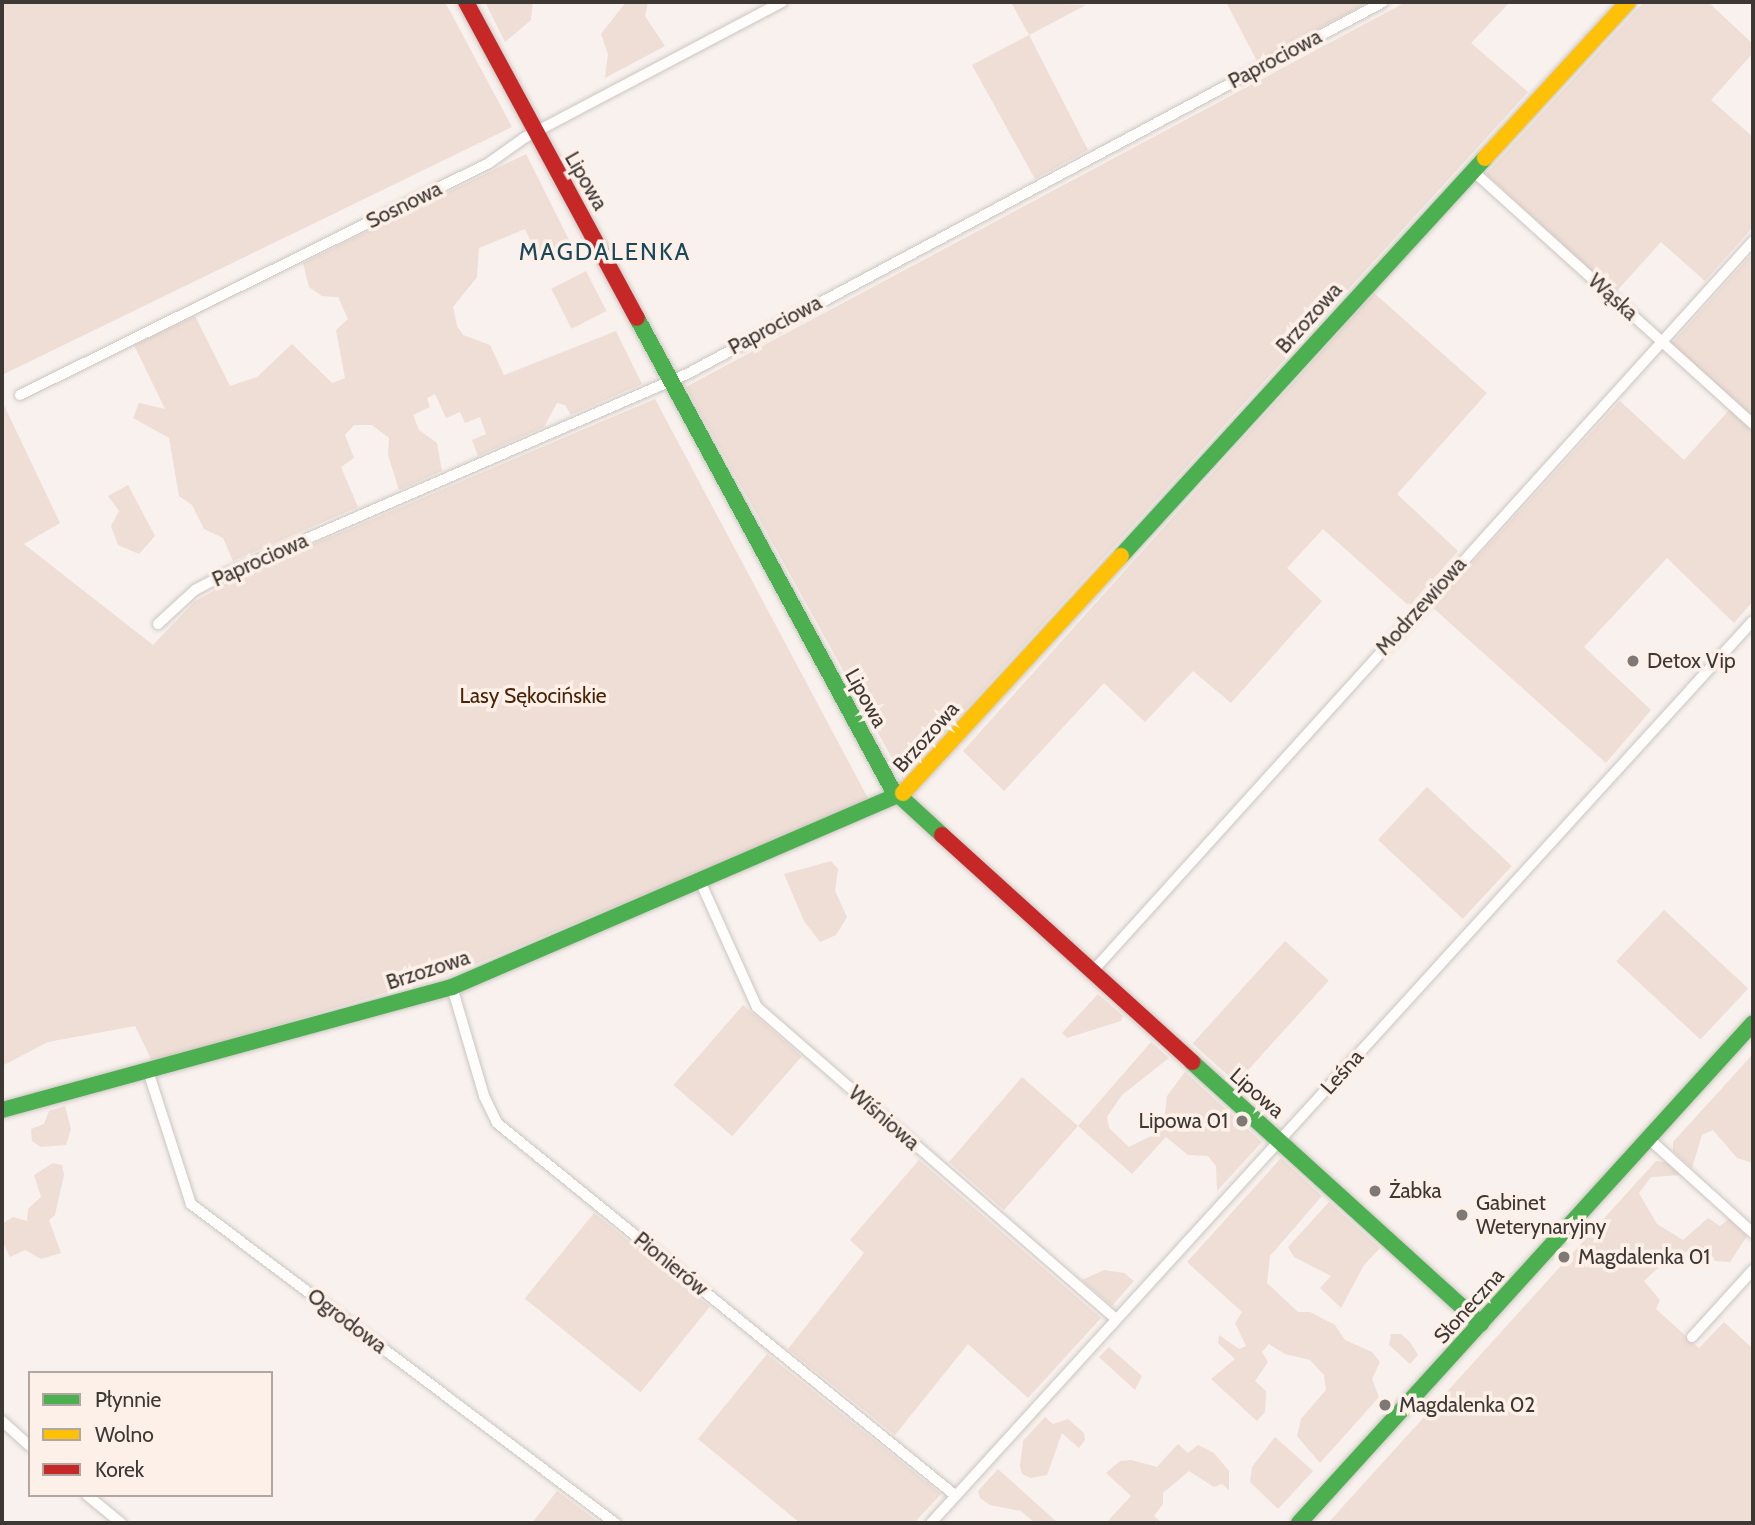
<!DOCTYPE html>
<html>
<head>
<meta charset="utf-8">
<style>
	body { margin:0 }
	#map { position:relative; width:1755px; height:1525px; overflow:hidden; background:#f8f1ed; font-family:Cabin,sans-serif }
	div>[style] { position:absolute }
	.green>* { inset:0; background:#efded5; transform-origin:0 0 }
	.roads { filter:drop-shadow(0 0 2px #cbc6c2) drop-shadow(0 0 2px #cbc6c2) }
	.street>* { height:10px; margin:-5px; padding:0 5px; transform-origin:5px; border-radius:5px; background:#fefdfc }
	.fast>* { height:16px; margin:-8px; padding:0 8px; transform-origin:8px; border-radius:8px; background:#4caf50 }
	.slow>* { height:16px; margin:-8px; padding:0 8px; transform-origin:8px; border-radius:8px; background:#ffc107 }
	.jam>* { height:16px; margin:-8px; padding:0 8px; transform-origin:8px; border-radius:8px; background:#c62828 }
	.dots>* { width:19px; height:19px; translate:-50% -50%; box-sizing:border-box; border:4px solid #fdf0e8; border-radius:50% }
	span { translate:-50% -50%; white-space:nowrap; text-align:center; line-height:1.15; -webkit-text-stroke:7px #fdf0e8; paint-order:stroke }
	.street-label { font-size:21px; color:#3e3834 }
	.poi-label { font-size:21px; color:#3e3834 }
	.left { translate:0 -50%; text-align:left }
	.right { translate:-100% -50%; text-align:right }
	.park-label { font-size:21px; color:#4c2205 }
	.quarter-label { font-size:24px; color:#19485b; letter-spacing:2px }
	.frame { position:absolute; inset:0; border:4px solid #3e3834; pointer-events:none }
	.legend { position:absolute; left:28px; top:1371px; width:245px; height:126px; box-sizing:border-box; background:#fdf0e8; border:2px solid #b1a6a0; margin:0; padding:9px 12px; list-style:none; font-size:21px; color:#3e3834 }
	.legend li { display:flex; align-items:center; gap:14px; height:35px }
	.legend b { width:35px; border:2px solid #b1a6a0 }
</style>
</head>
<body>
<div id="map">
	<div class="green">
		<div style="clip-path:polygon(2px 2px,445px 2px,512px 127px,2px 375px)"></div>
		<div style="clip-path:polygon(485px 2px,533px 2px,531px 20px,505px 42px)"></div>
		<div style="clip-path:polygon(626px 2px,648px 2px,645px 16px,665px 46px,605px 78px,608px 54px,601px 34px)"></div>
		<div style="clip-path:polygon(1011px 2px,1086px 5px,1029px 35px,1088px 150px,1035px 179px,972px 65px,1029px 35px)"></div>
		<div style="clip-path:polygon(1226px 2px,1369px 2px,1257px 61px)"></div>
		<div style="clip-path:polygon(1406px 2px,1510px 2px,1471px 43px,1528px 92px,903px 778px,686px 387px)"></div>
		<div style="clip-path:polygon(1644px 2px,1708px 2px,1753px 44px,1753px 53px,1711px 100px,1753px 137px,1753px 227px,1705px 281px,1661px 242px,1615px 293px,1486px 174px)"></div>
		<div style="clip-path:polygon(526px 154px,572px 246px,539px 259px,525px 229px,479px 248px,477px 277px,453px 307px,457px 326px,463px 335px,490px 345px,504px 375px,616px 331px,642px 384px,571px 415px,565px 405px,557px 403px,544px 427px,478px 456px,472px 440px,486px 434px,480px 417px,465px 423px,460px 412px,446px 418px,435px 394px,427px 398px,430px 407px,413px 415px,419px 430px,437px 443px,442px 471px,399px 490px,388px 455px,389px 438px,372px 425px,354px 425px,345px 435px,354px 458px,341px 467px,358px 507px,233px 561px,223px 538px,204px 529px,192px 505px,179px 496px,169px 438px,133px 418px,139px 403px,165px 409px,134px 345px,195px 316px,230px 386px,257px 377px,292px 344px,332px 383px,345px 378px,336px 330px,348px 319px,338px 297px,322px 296px,309px 287px,303px 263px)"></div>
		<div style="clip-path:polygon(1753px 253px,1753px 417px,1671px 344px)"></div>
		<div style="left:586px;top:271px;width:45px;height:39px;rotate:63deg"></div>
		<div style="clip-path:polygon(1374px 293px,1487px 393px,1397px 494px,1458px 551px,1409px 606px,1323px 529px,1287px 568px,1322px 601px,1231px 703px,1193px 671px,1145px 722px,1104px 683px,1004px 791px,963px 751px)"></div>
		<div style="clip-path:polygon(655px 399px,870px 802px,464px 969px,153px 1063px,135px 1026px,48px 1042px,2px 1066px,2px 401px,60px 523px,24px 544px,153px 645px,194px 602px,239px 576px)"></div>
		<div style="clip-path:polygon(1620px 401px,1684px 460px,1731px 408px,1753px 429px,1753px 601px,1734px 623px,1667px 558px,1584px 647px,1651px 710px,1606px 763px,1432px 607px)"></div>
		<div style="clip-path:polygon(128px 485px,155px 536px,139px 554px,118px 545px,111px 526px,119px 511px,108px 496px)"></div>
		<div style="left:1427px;top:787px;width:116px;height:72px;rotate:43deg"></div>
		<div style="clip-path:polygon(831px 861px,838px 869px,835px 891px,847px 917px,836px 935px,820px 942px,804px 921px,784px 874px)"></div>
		<div style="left:1664px;top:910px;width:115px;height:70px;rotate:43deg"></div>
		<div style="left:1285px;top:941px;width:59px;height:138px;rotate:42deg"></div>
		<div style="clip-path:polygon(1098px 994px,1123px 1016px,1121px 1021px,1067px 1038px,1062px 1033px)"></div>
		<div style="left:743px;top:1005px;width:78px;height:106px;rotate:41deg"></div>
		<div style="clip-path:polygon(1151px 1042px,1169px 1058px,1122px 1095px,1107px 1117px,1109px 1128px,1129px 1147px,1151px 1136px,1164px 1121px,1167px 1096px,1185px 1072px,1262px 1142px,1217px 1191px,1216px 1166px,1208px 1156px,1188px 1155px,1166px 1137px,1132px 1174px,1078px 1126px,1004px 1210px,949px 1162px,1022px 1077px,1078px 1126px)"></div>
		<div style="clip-path:polygon(1753px 1054px,1753px 1163px,1737px 1158px,1713px 1130px,1702px 1135px,1692px 1168px,1673px 1151px,1673px 1142px)"></div>
		<div style="clip-path:polygon(65px 1106px,71px 1129px,66px 1145px,41px 1147px,32px 1141px,31px 1129px,44px 1124px,49px 1111px)"></div>
		<div style="clip-path:polygon(1281px 1158px,1322px 1196px,1270px 1256px,1267px 1283px,1298px 1312px,1310px 1312px,1335px 1325px,1345px 1340px,1372px 1352px,1380px 1362px,1372px 1379px,1379px 1397px,1320px 1463px,1297px 1436px,1301px 1419px,1326px 1390px,1324px 1375px,1310px 1360px,1285px 1354px,1269px 1344px,1262px 1352px,1268px 1362px,1255px 1381px,1266px 1391px,1265px 1412px,1257px 1421px,1211px 1379px,1235px 1359px,1218px 1343px,1219px 1335px,1239px 1349px,1246px 1346px,1235px 1323px,1242px 1312px,1187px 1262px)"></div>
		<div style="clip-path:polygon(919px 1160px,1101px 1318px,1028px 1398px,968px 1344px,895px 1435px,788px 1349px,864px 1253px,850px 1240px)"></div>
		<div style="clip-path:polygon(1656px 1161px,1666px 1162px,1681px 1175px,1651px 1177px,1639px 1193px,1657px 1224px,1683px 1240px,1708px 1218px,1720px 1226px,1729px 1219px,1747px 1236px,1730px 1262px,1715px 1261px,1709px 1251px,1692px 1247px,1675px 1261px,1670px 1257px,1644px 1281px,1660px 1300px,1656px 1309px,1699px 1348px,1724px 1322px,1753px 1349px,1753px 1523px,1328px 1523px)"></div>
		<div style="clip-path:polygon(53px 1163px,62px 1165px,64px 1175px,55px 1215px,49px 1220px,61px 1253px,41px 1259px,25px 1250px,10px 1257px,2px 1241px,2px 1224px,13px 1217px,27px 1221px,28px 1209px,41px 1197px,34px 1175px)"></div>
		<div style="clip-path:polygon(1329px 1202px,1380px 1248px,1364px 1265px,1341px 1308px,1320px 1288px,1331px 1276px,1294px 1257px,1288px 1247px)"></div>
		<div style="left:594px;top:1213px;width:149px;height:110px;rotate:39deg"></div>
		<div style="clip-path:polygon(1104px 1270px,1124px 1273px,1134px 1281px,1112px 1306px,1082px 1280px)"></div>
		<div style="clip-path:polygon(1391px 1334px,1401px 1334px,1410px 1342px,1418px 1355px,1410px 1364px,1389px 1345px)"></div>
		<div style="clip-path:polygon(1109px 1347px,1142px 1376px,1135px 1390px,1099px 1357px)"></div>
		<div style="clip-path:polygon(767px 1354px,941px 1494px,914px 1523px,800px 1523px,698px 1439px)"></div>
		<div style="clip-path:polygon(1045px 1417px,1053px 1424px,1068px 1419px,1084px 1433px,1085px 1440px,1079px 1448px,1062px 1433px,1047px 1475px,1031px 1478px,1022px 1474px,1020px 1466px,1023px 1441px)"></div>
		<div style="clip-path:polygon(1275px 1437px,1313px 1471px,1278px 1509px,1250px 1482px,1252px 1467px)"></div>
		<div style="clip-path:polygon(1178px 1444px,1188px 1453px,1198px 1445px,1214px 1453px,1229px 1471px,1229px 1490px,1222px 1484px,1214px 1487px,1189px 1471px,1163px 1493px,1163px 1504px,1154px 1516px,1162px 1523px,1106px 1523px,1131px 1496px,1106px 1473px,1120px 1461px,1131px 1460px,1157px 1467px)"></div>
		<div style="clip-path:polygon(998px 1469px,1058px 1523px,1035px 1523px,1021px 1511px,990px 1505px,980px 1498px,978px 1491px)"></div>
		<div style="clip-path:polygon(557px 1491px,600px 1523px,532px 1523px)"></div>
	</div>
	<div class="roads">
		<div class="street">
			<div style="left:1473px;top:171px;width:377px;rotate:42.1deg"></div>
			<div style="left:20px;top:395px;width:523px;rotate:-26.32deg"></div>
			<div style="left:489px;top:163px;width:43px;rotate:-35.5deg"></div>
			<div style="left:524px;top:138px;width:292px;rotate:-27.8deg"></div>
			<div style="left:158px;top:624px;width:50px;rotate:-42.6deg"></div>
			<div style="left:195px;top:590px;width:30px;rotate:-28deg"></div>
			<div style="left:221px;top:576px;width:508px;rotate:-23.44deg"></div>
			<div style="left:687px;top:374px;width:789px;rotate:-28.12deg"></div>
			<div style="left:700px;top:881px;width:138px;rotate:65.7deg"></div>
			<div style="left:757px;top:1007px;width:476px;rotate:41deg"></div>
			<div style="left:1091px;top:973px;width:987px;rotate:-47.87deg"></div>
			<div style="left:452px;top:987px;width:114px;rotate:73.6deg"></div>
			<div style="left:484px;top:1096px;width:30px;rotate:64deg"></div>
			<div style="left:497px;top:1123px;width:591px;rotate:39.1deg"></div>
			<div style="left:148px;top:1071px;width:140px;rotate:72.1deg"></div>
			<div style="left:191px;top:1204px;width:531px;rotate:36.96deg"></div>
			<div style="left:1648px;top:1138px;width:142px;rotate:42.1deg"></div>
			<div style="left:1692px;top:1337px;width:91px;rotate:-47.7deg"></div>
			<div style="left:2px;top:1421px;width:38px;rotate:42deg"></div>
			<div style="left:87px;top:1495px;width:44px;rotate:39.5deg"></div>
			<div style="left:931px;top:1523px;width:1220px;rotate:-47.66deg"></div>
		</div>
		<div class="fast">
			<div style="left:637px;top:318px;width:536px;rotate:61.57deg"></div>
			<div style="left:892px;top:789px;width:68px;rotate:42.6deg"></div>
			<div style="left:1121px;top:556px;width:539px;rotate:-47.55deg"></div>
			<div style="left:1192px;top:1062px;width:390px;rotate:42.2deg"></div>
			<div style="left:2px;top:1110px;width:467px;rotate:-15.3deg"></div>
			<div style="left:452px;top:987px;width:491px;rotate:-23.3deg"></div>
			<div style="left:1299px;top:1523px;width:675px;rotate:-47.76deg"></div>
		</div>
		<div class="slow">
			<div style="left:1485px;top:158px;width:212px;rotate:-47.5deg"></div>
			<div style="left:903px;top:793px;width:322px;rotate:-47.4deg"></div>
		</div>
		<div class="jam">
			<div style="left:466px;top:2px;width:359px;rotate:61.6deg"></div>
			<div style="left:942px;top:835px;width:338px;rotate:42.2deg"></div>
		</div>
	</div>
	<div class="dots">
		<div style="left:1633px;top:661px;background:#7f7975"></div>
		<div style="left:1242px;top:1121px;background:#7f7975"></div>
		<div style="left:1375px;top:1191px;background:#7f7975"></div>
		<div style="left:1462px;top:1215px;background:#7f7975"></div>
		<div style="left:1564px;top:1257px;background:#7f7975"></div>
		<div style="left:1385px;top:1405px;background:#7f7975"></div>
	</div>
	<div class="street-label">
		<span style="left:1275px;top:59px;rotate:-28deg">Paprociowa</span>
		<span style="left:586px;top:181px;rotate:60deg">Lipowa</span>
		<span style="left:404px;top:205px;rotate:-26deg">Sosnowa</span>
		<span style="left:1613px;top:297px;rotate:42deg">Wąska</span>
		<span style="left:1309px;top:318px;rotate:-48deg">Brzozowa</span>
		<span style="left:775px;top:325px;rotate:-28deg">Paprociowa</span>
		<span style="left:260px;top:560px;rotate:-24deg">Paprociowa</span>
		<span style="left:1421px;top:606px;rotate:-48deg">Modrzewiowa</span>
		<span style="left:866px;top:698px;rotate:61deg">Lipowa</span>
		<span style="left:926px;top:737px;rotate:-48deg">Brzozowa</span>
		<span style="left:428px;top:970px;rotate:-18deg">Brzozowa</span>
		<span style="left:1342px;top:1072px;rotate:-48deg">Leśna</span>
		<span style="left:1257px;top:1093px;rotate:41deg">Lipowa</span>
		<span style="left:884px;top:1118px;rotate:41deg">Wiśniowa</span>
		<span style="left:671px;top:1264px;rotate:39deg">Pionierów</span>
		<span style="left:1469px;top:1306px;rotate:-48deg">Słoneczna</span>
		<span style="left:347px;top:1321px;rotate:37deg">Ogrodowa</span>
	</div>
	<div class="poi-label">
		<span class="left" style="left:1647px;top:661px">Detox Vip</span>
		<span class="right" style="left:1228px;top:1121px">Lipowa 01</span>
		<span class="left" style="left:1389px;top:1191px">Żabka</span>
		<span class="left" style="left:1476px;top:1215px">Gabinet<br>Weterynaryjny</span>
		<span class="left" style="left:1578px;top:1257px">Magdalenka 01</span>
		<span class="left" style="left:1399px;top:1405px">Magdalenka 02</span>
	</div>
	<div class="park-label">
		<span style="left:533px;top:696px">Lasy Sękocińskie</span>
	</div>
	<div class="quarter-label">
		<span style="left:605px;top:252px">MAGDALENKA</span>
	</div>
	<div class="frame"></div>
	<ul class="legend">
	<li><b style="height:9px;background:#4caf50"></b>Płynnie</li>
	<li><b style="height:9px;background:#ffc107"></b>Wolno</li>
	<li><b style="height:9px;background:#c62828"></b>Korek</li>
	</ul>
</div>
</body>
</html>
